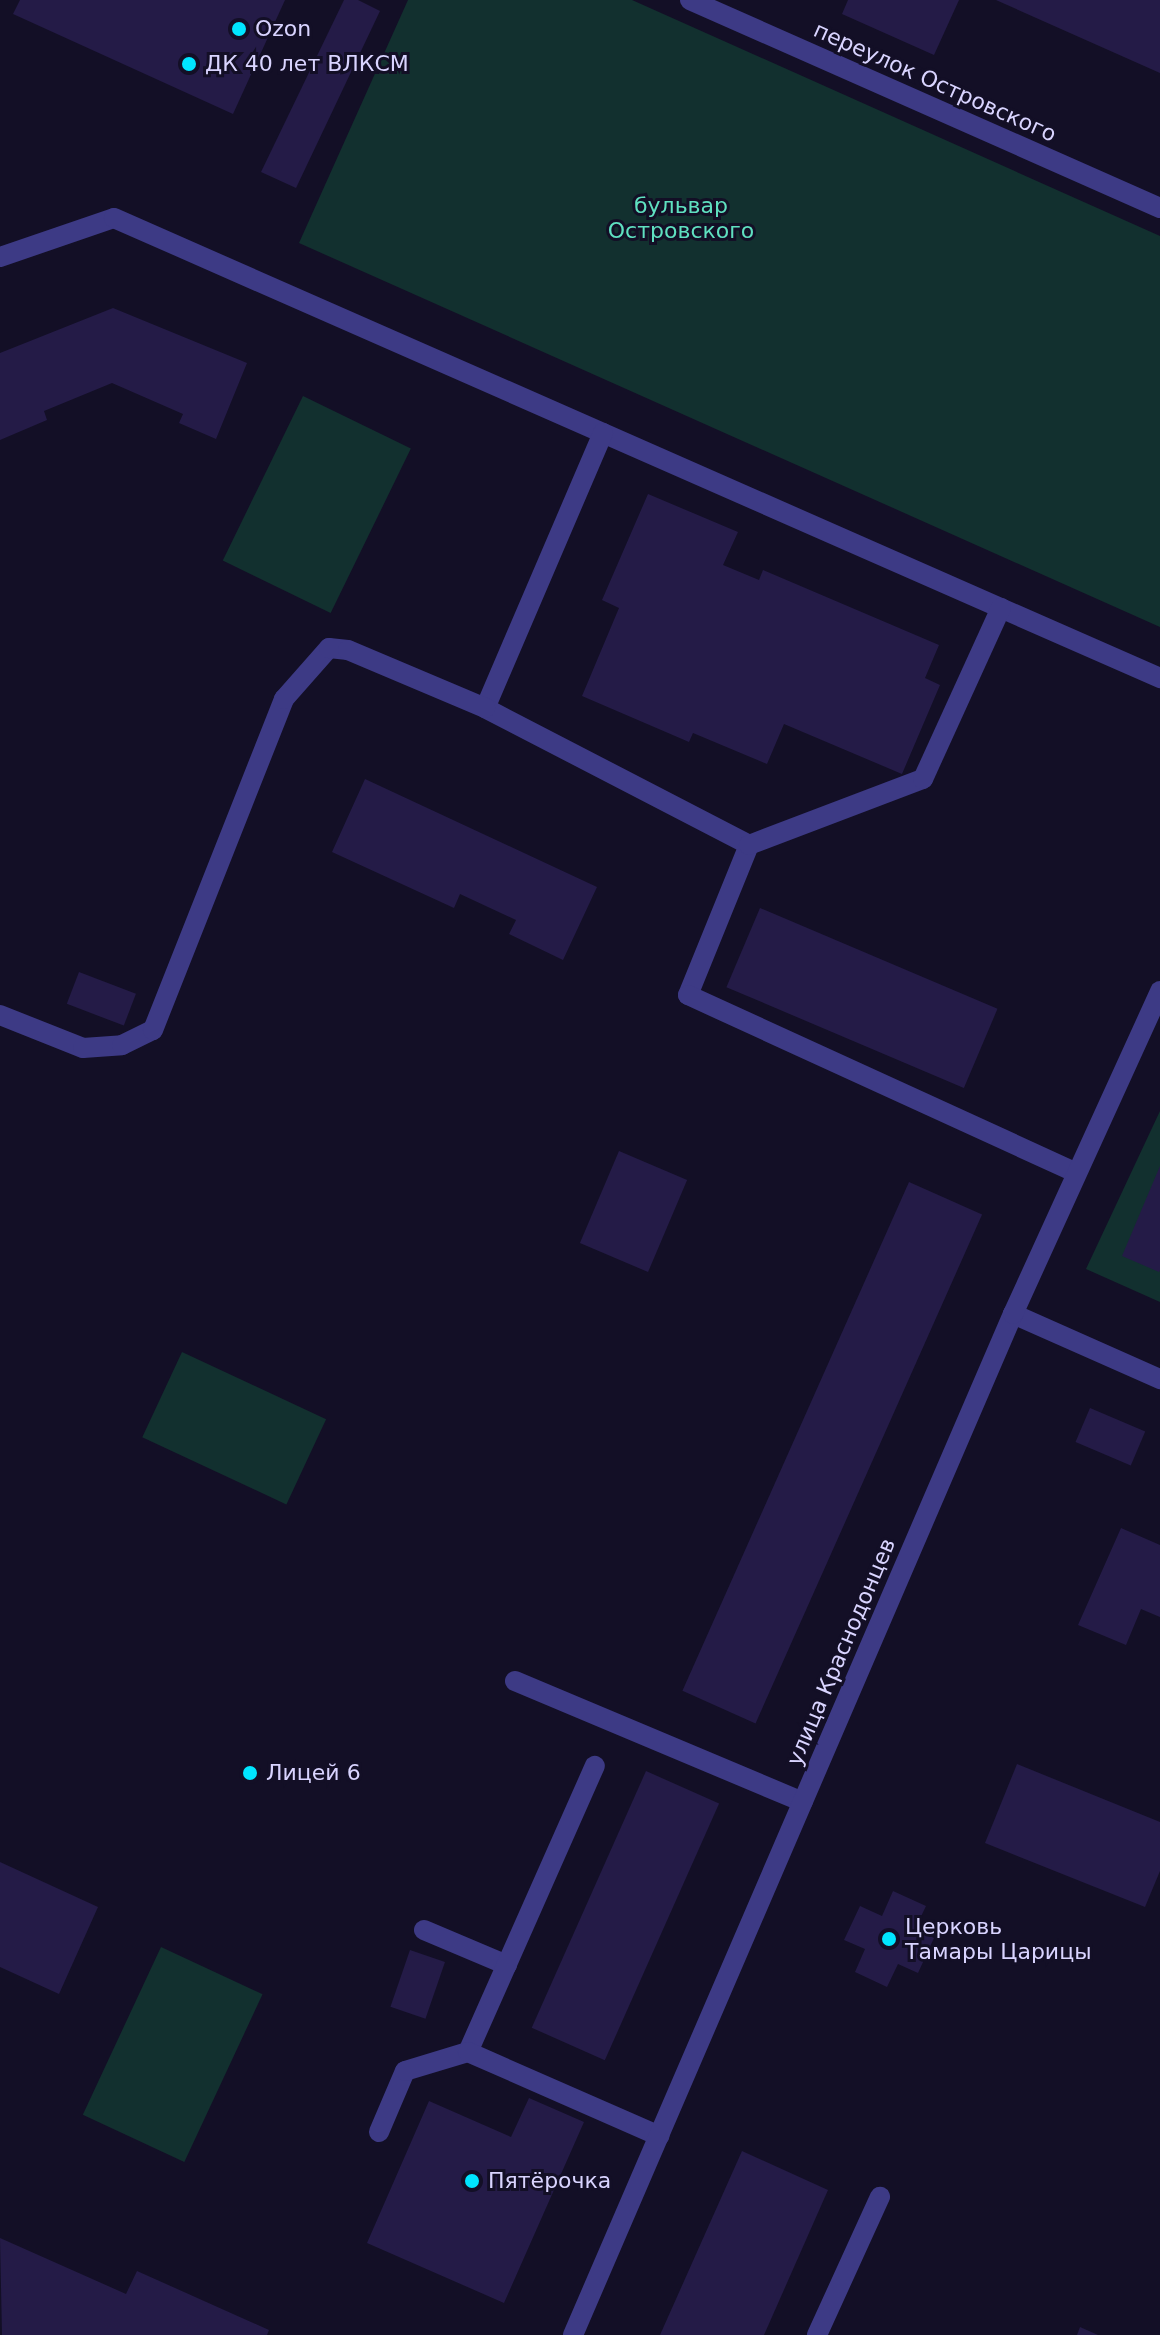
<!DOCTYPE html>
<html>
<head>
<meta charset="utf-8">
<style>
	body { margin:0 }
	#map { position:relative; width:1160px; height:2335px; overflow:hidden; background:#130f26; font-family:"DejaVu Sans",sans-serif }
	div>[style] { position:absolute }
	.green>* { inset:0; background:#12302f; transform-origin:0 0 }
	.building>* { inset:0; background:#241b47; transform-origin:0 0 }
	.lane>* { height:20px; margin:-10px; padding:0 10px; transform-origin:10px; border-radius:10px; background:#3d3a85 }
	.street>* { height:20px; margin:-10px; padding:0 10px; transform-origin:10px; border-radius:10px; background:#3d3a85 }
	.dots>* { width:22px; height:22px; translate:-50% -50%; box-sizing:border-box; border:4px solid #130f26; border-radius:50% }
	span { translate:-50% -50%; white-space:nowrap; text-align:center; line-height:1.15; -webkit-text-stroke:6px #130f26; paint-order:stroke }
	.poi-label { font-size:22px; color:#d9d4ff }
	.left { translate:0 -50%; text-align:left }
	.street-label { font-size:22px; color:#d9d4ff }
	.park-label { font-size:22px; color:#5fe0c0 }
</style>
</head>
<body>
<div id="map">
	<div class="green">
		<div style="clip-path:polygon(408px 0,632px 0,1160px 236px,1160px 627px,299px 243px)"></div>
		<div style="left:303px;top:396px;width:120px;height:183px;rotate:26deg"></div>
		<div style="clip-path:polygon(1160px 1111px,1160px 1302px,1086px 1269px)"></div>
		<div style="left:182px;top:1352px;width:159px;height:94px;rotate:25deg"></div>
		<div style="left:161px;top:1947px;width:112px;height:185px;rotate:25deg"></div>
	</div>
	<div class="building">
		<div style="clip-path:polygon(20px 0,285px 0,233px 114px,13px 14px)"></div>
		<div style="clip-path:polygon(344px 0,358px 0,380px 11px,296px 188px,261px 172px)"></div>
		<div style="clip-path:polygon(848px 0,959px 0,934px 55px,842px 14px)"></div>
		<div style="clip-path:polygon(996px 0,1160px 0,1160px 73px)"></div>
		<div style="clip-path:polygon(113px 308px,247px 363px,216px 439px,179px 423px,183px 414px,112px 383px,44px 411px,47px 420px,0 440px,0 353px)"></div>
		<div style="clip-path:polygon(648px 494px,738px 532px,723px 565px,759px 580px,763px 570px,939px 645px,925px 678px,940px 685px,902px 774px,784px 724px,767px 764px,693px 733px,689px 742px,582px 696px,619px 608px,602px 600px)"></div>
		<div style="clip-path:polygon(365px 779px,597px 887px,563px 960px,509px 934px,516px 920px,460px 894px,454px 908px,332px 852px)"></div>
		<div style="left:760px;top:908px;width:258px;height:86px;rotate:23deg"></div>
		<div style="left:79px;top:972px;width:61px;height:34px;rotate:21deg"></div>
		<div style="left:619px;top:1151px;width:74px;height:100px;rotate:23deg"></div>
		<div style="clip-path:polygon(1160px 1166px,1160px 1270px,1159px 1272px,1122px 1256px)"></div>
		<div style="left:909px;top:1182px;width:80px;height:557px;rotate:24deg"></div>
		<div style="left:1090px;top:1408px;width:60px;height:37px;rotate:23deg"></div>
		<div style="clip-path:polygon(1121px 1528px,1160px 1545px,1160px 1617px,1141px 1609px,1126px 1645px,1078px 1625px)"></div>
		<div style="clip-path:polygon(1017px 1764px,1160px 1822px,1160px 1871px,1145px 1907px,985px 1843px)"></div>
		<div style="left:646px;top:1771px;width:80px;height:281px;rotate:24deg"></div>
		<div style="clip-path:polygon(0 1862px,98px 1907px,59px 1994px,0 1967px)"></div>
		<div style="clip-path:polygon(893px 1891px,926px 1906px,915px 1929px,934px 1938px,918px 1973px,898px 1964px,887px 1987px,855px 1972px,865px 1949px,844px 1940px,860px 1906px,882px 1916px)"></div>
		<div style="left:410px;top:1950px;width:37px;height:60px;rotate:19deg"></div>
		<div style="clip-path:polygon(529px 2098px,584px 2122px,504px 2303px,367px 2243px,429px 2101px,511px 2137px)"></div>
		<div style="clip-path:polygon(742px 2151px,828px 2190px,764px 2335px,660px 2335px)"></div>
		<div style="clip-path:polygon(0 2238px,126px 2294px,137px 2271px,269px 2330px,267px 2335px,2px 2335px)"></div>
		<div style="clip-path:polygon(1080px 2327px,1098px 2335px,1077px 2335px)"></div>
	</div>
	<div class="lane">
		<div style="left:0;top:257px;width:120px;rotate:-18.9deg"></div>
		<div style="left:114px;top:218px;width:1143px;rotate:23.74deg"></div>
		<div style="left:603px;top:433px;width:299px;rotate:113.2deg"></div>
		<div style="left:485px;top:708px;width:297px;rotate:27.4deg"></div>
		<div style="left:749px;top:845px;width:162px;rotate:112.1deg"></div>
		<div style="left:688px;top:995px;width:427px;rotate:24.6deg"></div>
		<div style="left:749px;top:845px;width:186px;rotate:-20.8deg"></div>
		<div style="left:923px;top:779px;width:188px;rotate:-65.5deg"></div>
		<div style="left:0;top:1015px;width:89px;rotate:21.7deg"></div>
		<div style="left:83px;top:1048px;width:39px;rotate:-4deg"></div>
		<div style="left:122px;top:1045px;width:34px;rotate:-26deg"></div>
		<div style="left:153px;top:1030px;width:356px;rotate:-68.4deg"></div>
		<div style="left:284px;top:699px;width:68px;rotate:-48.6deg"></div>
		<div style="left:329px;top:648px;width:19px;rotate:6deg"></div>
		<div style="left:348px;top:650px;width:149px;rotate:22.9deg"></div>
		<div style="left:515px;top:1681px;width:312px;rotate:22.8deg"></div>
		<div style="left:424px;top:1930px;width:90px;rotate:22.9deg"></div>
		<div style="left:468px;top:2052px;width:313px;rotate:-66.1deg"></div>
		<div style="left:379px;top:2132px;width:66px;rotate:-66.9deg"></div>
		<div style="left:405px;top:2071px;width:66px;rotate:-16.8deg"></div>
		<div style="left:468px;top:2052px;width:209px;rotate:23.7deg"></div>
		<div style="left:817px;top:2335px;width:152px;rotate:-65.5deg"></div>
	</div>
	<div class="street">
		<div style="left:690px;top:0;width:514px;rotate:23.87deg"></div>
		<div style="left:1013px;top:1314px;width:161px;rotate:23.9deg"></div>
		<div style="left:573px;top:2335px;width:1112px;rotate:-66.69deg"></div>
		<div style="left:1013px;top:1314px;width:355px;rotate:-65.5deg"></div>
	</div>
	<div class="dots">
		<div style="left:239px;top:29px;background:#00e5ff"></div>
		<div style="left:189px;top:64px;background:#00e5ff"></div>
		<div style="left:250px;top:1773px;background:#00e5ff"></div>
		<div style="left:889px;top:1939px;background:#00e5ff"></div>
		<div style="left:472px;top:2181px;background:#00e5ff"></div>
	</div>
	<div class="poi-label">
		<span class="left" style="left:255px;top:29px">Ozon</span>
		<span class="left" style="left:205px;top:64px">ДК 40 лет ВЛКСМ</span>
		<span class="left" style="left:266px;top:1773px">Лицей 6</span>
		<span class="left" style="left:905px;top:1939px">Церковь<br>Тамары Царицы</span>
		<span class="left" style="left:488px;top:2181px">Пятёрочка</span>
	</div>
	<div class="street-label">
		<span style="left:935px;top:82px;rotate:24deg">переулок Островского</span>
		<span style="left:841px;top:1652px;rotate:-67deg">улица Краснодонцев</span>
	</div>
	<div class="park-label">
		<span style="left:681px;top:218px">бульвар<br>Островского</span>
	</div>
</div>
</body>
</html>
